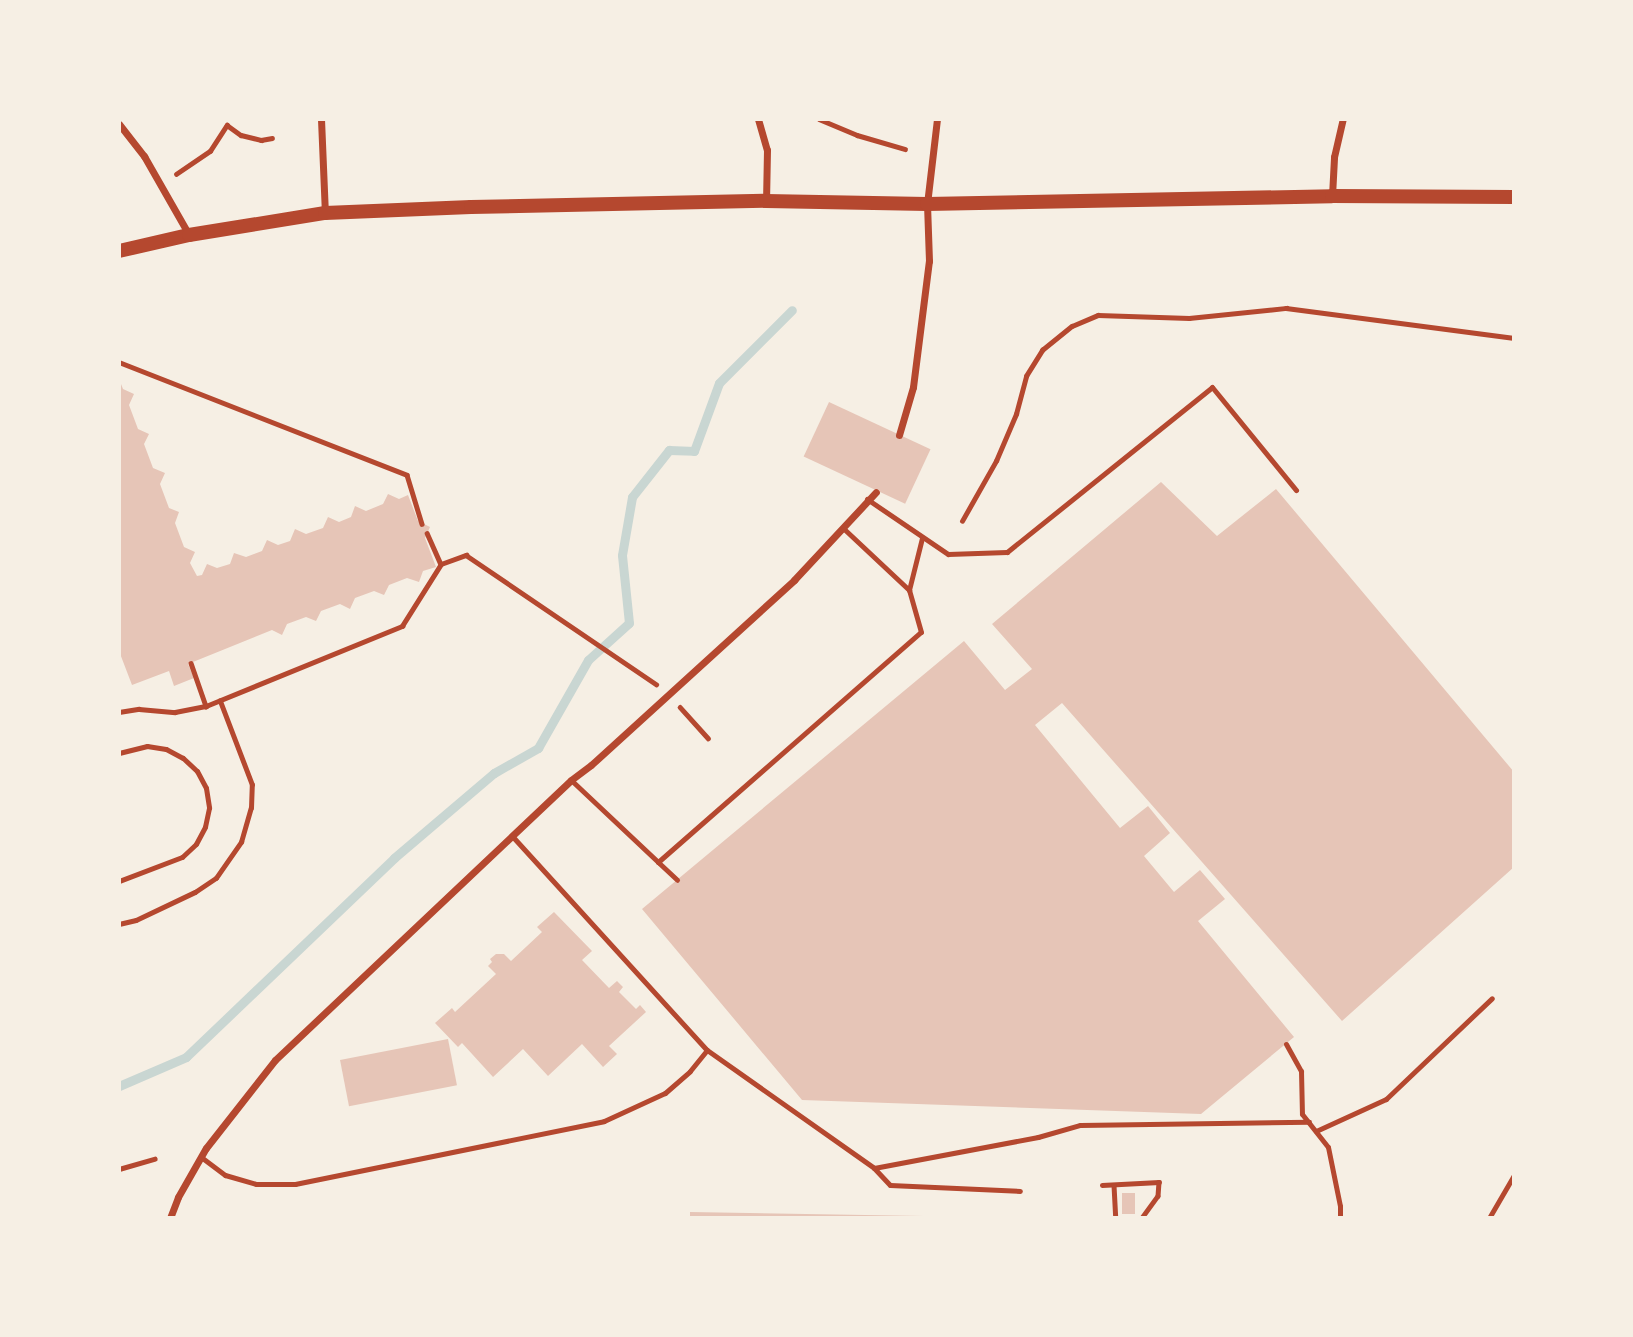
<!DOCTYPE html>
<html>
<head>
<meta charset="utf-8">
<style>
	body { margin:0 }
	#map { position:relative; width:1633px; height:1337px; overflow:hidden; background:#f6efe4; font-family:Signika,sans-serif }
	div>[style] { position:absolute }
	.stream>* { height:9px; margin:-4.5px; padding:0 4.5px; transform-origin:4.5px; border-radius:4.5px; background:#c9d6d2 }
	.building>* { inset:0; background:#e6c5b7; transform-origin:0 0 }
	.path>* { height:4.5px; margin:-2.25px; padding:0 2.25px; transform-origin:2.25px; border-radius:2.25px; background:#b5482f }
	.service>* { height:5px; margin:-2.5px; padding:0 2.5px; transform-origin:2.5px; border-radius:2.5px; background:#b5482f }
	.minor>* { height:7px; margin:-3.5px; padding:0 3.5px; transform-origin:3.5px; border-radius:3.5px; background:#b5482f }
	.secondary>* { height:14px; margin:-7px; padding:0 7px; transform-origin:7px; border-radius:7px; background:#b5482f }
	span { translate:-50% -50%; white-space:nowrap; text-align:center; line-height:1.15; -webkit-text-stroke:7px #f6efe4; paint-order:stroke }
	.frame { position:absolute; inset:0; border:121px solid #f6efe4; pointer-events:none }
</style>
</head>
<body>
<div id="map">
	<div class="stream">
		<div style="left:119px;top:1086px;width:73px;rotate:-23.4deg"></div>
		<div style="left:186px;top:1057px;width:288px;rotate:-43.7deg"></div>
		<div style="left:394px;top:858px;width:131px;rotate:-40.4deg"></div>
		<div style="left:494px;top:773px;width:51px;rotate:-29.6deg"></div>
		<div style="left:538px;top:748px;width:101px;rotate:-60.4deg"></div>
		<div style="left:588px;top:660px;width:55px;rotate:-42.1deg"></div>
		<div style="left:629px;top:623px;width:68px;rotate:-95.9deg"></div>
		<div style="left:622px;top:555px;width:59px;rotate:-80.2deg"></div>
		<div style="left:632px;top:497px;width:60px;rotate:-51.8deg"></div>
		<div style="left:669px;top:450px;width:25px;rotate:2deg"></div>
		<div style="left:694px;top:451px;width:72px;rotate:-69.8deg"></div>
		<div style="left:719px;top:383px;width:103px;rotate:-45deg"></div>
	</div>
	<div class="building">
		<div style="clip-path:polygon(119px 379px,123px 389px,134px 394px,129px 405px,138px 429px,149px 434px,144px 444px,153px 468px,165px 473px,160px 484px,169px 508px,179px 512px,175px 523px,184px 547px,195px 552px,190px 563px,197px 576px,202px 575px,207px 564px,217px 568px,230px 564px,234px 553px,246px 557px,262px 551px,267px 540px,278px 545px,290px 541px,295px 529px,306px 534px,323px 528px,328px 517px,339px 522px,351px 517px,355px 506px,366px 511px,383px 504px,388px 494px,399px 499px,408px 495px,418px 521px,430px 527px,425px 538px,436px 567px,423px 571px,419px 582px,407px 578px,389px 585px,384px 595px,374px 591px,355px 598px,350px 609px,340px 604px,321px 611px,316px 621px,306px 617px,287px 624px,282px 635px,272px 630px,188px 664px,194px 678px,174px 686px,169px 671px,132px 685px,119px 651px)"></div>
		<div style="left:829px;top:402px;width:112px;height:60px;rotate:25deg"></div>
		<div style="clip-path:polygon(1161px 482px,1217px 536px,1276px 489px,1514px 772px,1514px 867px,1342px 1021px,1062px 703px,1035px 725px,1120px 828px,1148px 806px,1170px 833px,1144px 856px,1174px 892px,1200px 870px,1225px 899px,1198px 921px,1294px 1037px,1201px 1114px,802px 1100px,642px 909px,964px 641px,1005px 690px,1032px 669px,992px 624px)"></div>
		<div style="clip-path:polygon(554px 912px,592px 951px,582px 960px,609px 988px,617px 981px,623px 987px,619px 992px,636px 1009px,640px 1005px,646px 1012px,609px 1046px,617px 1054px,603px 1067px,582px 1044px,548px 1076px,523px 1049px,493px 1077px,462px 1043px,458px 1047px,435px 1023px,452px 1008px,455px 1012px,496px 974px,488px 966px,492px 962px,490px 959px,496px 954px,504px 954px,511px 961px,542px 932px,537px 927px)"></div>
		<div style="left:448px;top:1039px;width:47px;height:110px;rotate:79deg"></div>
		<div style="left:1122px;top:1193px;width:13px;height:21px"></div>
		<div style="clip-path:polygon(690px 1212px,924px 1216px,924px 1218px,690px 1218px)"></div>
	</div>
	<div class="path">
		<div style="left:819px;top:119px;width:41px;rotate:22.8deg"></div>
		<div style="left:857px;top:135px;width:50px;rotate:16.3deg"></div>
		<div style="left:176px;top:174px;width:41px;rotate:-34.1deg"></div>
		<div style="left:210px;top:151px;width:31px;rotate:-57deg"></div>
		<div style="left:227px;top:125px;width:17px;rotate:36deg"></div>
		<div style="left:241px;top:135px;width:21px;rotate:14deg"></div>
		<div style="left:261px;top:140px;width:11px;rotate:-10deg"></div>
		<div style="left:119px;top:362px;width:309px;rotate:21.4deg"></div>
		<div style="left:407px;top:475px;width:51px;rotate:73deg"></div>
		<div style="left:962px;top:521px;width:69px;rotate:-60.5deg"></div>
		<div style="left:996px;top:461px;width:51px;rotate:-66.9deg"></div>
		<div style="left:1016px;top:414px;width:39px;rotate:-75deg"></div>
		<div style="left:1026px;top:376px;width:31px;rotate:-58deg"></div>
		<div style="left:1042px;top:350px;width:38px;rotate:-39deg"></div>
		<div style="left:1072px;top:326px;width:28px;rotate:-23deg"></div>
		<div style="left:1098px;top:315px;width:91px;rotate:1.9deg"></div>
		<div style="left:1189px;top:318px;width:98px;rotate:-5.9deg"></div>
		<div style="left:1286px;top:308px;width:230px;rotate:7.5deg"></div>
		<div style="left:427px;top:533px;width:34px;rotate:66deg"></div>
		<div style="left:191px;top:663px;width:46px;rotate:70.8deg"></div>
		<div style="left:680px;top:707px;width:42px;rotate:47.9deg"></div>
		<div style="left:119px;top:712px;width:20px;rotate:-9deg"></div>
		<div style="left:139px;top:709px;width:36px;rotate:5deg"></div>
		<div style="left:175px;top:712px;width:32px;rotate:-11deg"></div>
		<div style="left:206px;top:706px;width:212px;rotate:-22.2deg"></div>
		<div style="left:402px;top:626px;width:73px;rotate:-57.8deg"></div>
		<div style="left:441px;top:564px;width:27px;rotate:-20deg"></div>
		<div style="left:466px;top:555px;width:230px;rotate:34.2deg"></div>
		<div style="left:119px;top:924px;width:17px;rotate:-13deg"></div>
		<div style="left:136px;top:920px;width:65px;rotate:-25.4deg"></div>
		<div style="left:195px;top:892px;width:25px;rotate:-34deg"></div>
		<div style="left:216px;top:878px;width:44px;rotate:-55.2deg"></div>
		<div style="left:241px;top:842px;width:35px;rotate:-74deg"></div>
		<div style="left:251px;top:808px;width:23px;rotate:-88deg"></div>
		<div style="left:252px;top:785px;width:90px;rotate:-110.9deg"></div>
		<div style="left:119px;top:1169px;width:37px;rotate:-16deg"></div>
		<div style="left:1102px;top:1185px;width:57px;rotate:-3deg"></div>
		<div style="left:1159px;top:1182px;width:14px;rotate:94deg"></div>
		<div style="left:1158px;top:1196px;width:27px;rotate:126deg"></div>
		<div style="left:1114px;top:1185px;width:33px;rotate:87deg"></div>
	</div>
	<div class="service">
		<div style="left:867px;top:499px;width:98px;rotate:34.2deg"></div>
		<div style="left:948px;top:554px;width:59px;rotate:-1.9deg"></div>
		<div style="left:1007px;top:552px;width:263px;rotate:-38.8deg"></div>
		<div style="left:1212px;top:387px;width:133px;rotate:50.8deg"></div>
		<div style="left:843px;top:528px;width:91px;rotate:43.2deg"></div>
		<div style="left:119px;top:753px;width:29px;rotate:-14deg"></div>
		<div style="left:147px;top:746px;width:19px;rotate:9deg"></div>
		<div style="left:166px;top:749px;width:19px;rotate:28deg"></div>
		<div style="left:183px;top:758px;width:19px;rotate:43deg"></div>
		<div style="left:197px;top:771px;width:19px;rotate:62deg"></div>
		<div style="left:206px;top:788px;width:20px;rotate:81deg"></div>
		<div style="left:209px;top:808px;width:19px;rotate:102deg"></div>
		<div style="left:205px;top:827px;width:19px;rotate:118deg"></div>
		<div style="left:196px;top:844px;width:19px;rotate:137deg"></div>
		<div style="left:182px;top:857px;width:67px;rotate:159.1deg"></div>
		<div style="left:571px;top:780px;width:120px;rotate:43.3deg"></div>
		<div style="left:658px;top:862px;width:349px;rotate:-41.2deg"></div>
		<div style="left:921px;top:632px;width:44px;rotate:-105.9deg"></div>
		<div style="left:909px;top:590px;width:54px;rotate:-76deg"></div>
		<div style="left:513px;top:837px;width:288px;rotate:47.7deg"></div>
		<div style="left:707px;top:1050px;width:204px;rotate:35.2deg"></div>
		<div style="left:874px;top:1168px;width:23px;rotate:47deg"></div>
		<div style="left:890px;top:1185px;width:130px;rotate:2.6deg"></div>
		<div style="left:658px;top:862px;width:26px;rotate:43deg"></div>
		<div style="left:1286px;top:1044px;width:31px;rotate:61deg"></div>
		<div style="left:1301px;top:1071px;width:43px;rotate:88.7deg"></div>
		<div style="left:1302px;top:1114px;width:42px;rotate:51.8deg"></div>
		<div style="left:1328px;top:1147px;width:60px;rotate:78.5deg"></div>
		<div style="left:1340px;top:1206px;width:12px;rotate:90deg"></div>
		<div style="left:1316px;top:1131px;width:77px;rotate:-24.6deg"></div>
		<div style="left:1386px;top:1099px;width:146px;rotate:-43.6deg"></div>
		<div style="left:201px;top:1157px;width:30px;rotate:37deg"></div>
		<div style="left:225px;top:1175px;width:32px;rotate:16deg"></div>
		<div style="left:256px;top:1184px;width:39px"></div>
		<div style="left:295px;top:1184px;width:315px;rotate:-11.5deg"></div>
		<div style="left:604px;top:1121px;width:67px;rotate:-24.7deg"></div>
		<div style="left:665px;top:1093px;width:33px;rotate:-41deg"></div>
		<div style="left:690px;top:1071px;width:27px;rotate:-51deg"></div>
		<div style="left:874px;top:1168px;width:167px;rotate:-10.7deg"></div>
		<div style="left:1038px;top:1137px;width:44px;rotate:-15.9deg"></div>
		<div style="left:1080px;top:1125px;width:229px;rotate:-0.8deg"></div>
		<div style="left:1489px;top:1218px;width:50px;rotate:-59.8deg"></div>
	</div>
	<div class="minor">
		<div style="left:321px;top:119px;width:94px;rotate:87.6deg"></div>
		<div style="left:758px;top:119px;width:32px;rotate:74deg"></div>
		<div style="left:767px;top:150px;width:51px;rotate:91.1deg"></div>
		<div style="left:119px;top:124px;width:41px;rotate:52deg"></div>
		<div style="left:144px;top:156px;width:91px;rotate:60.3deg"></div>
		<div style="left:1332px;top:196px;width:39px;rotate:-87deg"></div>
		<div style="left:1334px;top:157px;width:39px;rotate:-77deg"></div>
		<div style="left:899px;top:435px;width:50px;rotate:-73.7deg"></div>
		<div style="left:913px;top:387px;width:127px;rotate:-82.8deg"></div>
		<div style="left:929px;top:261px;width:57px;rotate:-92deg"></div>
		<div style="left:927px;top:204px;width:86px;rotate:-83.3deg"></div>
		<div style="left:170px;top:1218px;width:22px;rotate:-69deg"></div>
		<div style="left:178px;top:1197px;width:56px;rotate:-60.3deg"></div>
		<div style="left:206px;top:1148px;width:112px;rotate:-51.9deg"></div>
		<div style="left:275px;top:1060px;width:407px;rotate:-43.4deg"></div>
		<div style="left:571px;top:780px;width:25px;rotate:-37deg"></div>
		<div style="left:591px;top:765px;width:275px;rotate:-42.3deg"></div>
		<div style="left:794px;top:580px;width:120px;rotate:-47deg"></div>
	</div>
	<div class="secondary">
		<div style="left:119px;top:251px;width:72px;rotate:-12.9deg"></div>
		<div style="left:189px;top:235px;width:138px;rotate:-9.2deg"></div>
		<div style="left:325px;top:213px;width:146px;rotate:-2.4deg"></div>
		<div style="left:471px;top:207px;width:295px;rotate:-1.2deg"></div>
		<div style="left:766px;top:201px;width:161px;rotate:1.1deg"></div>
		<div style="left:927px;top:204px;width:405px;rotate:-1.1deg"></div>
		<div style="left:1332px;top:196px;width:182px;rotate:0.3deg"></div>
	</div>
	<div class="frame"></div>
</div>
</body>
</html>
